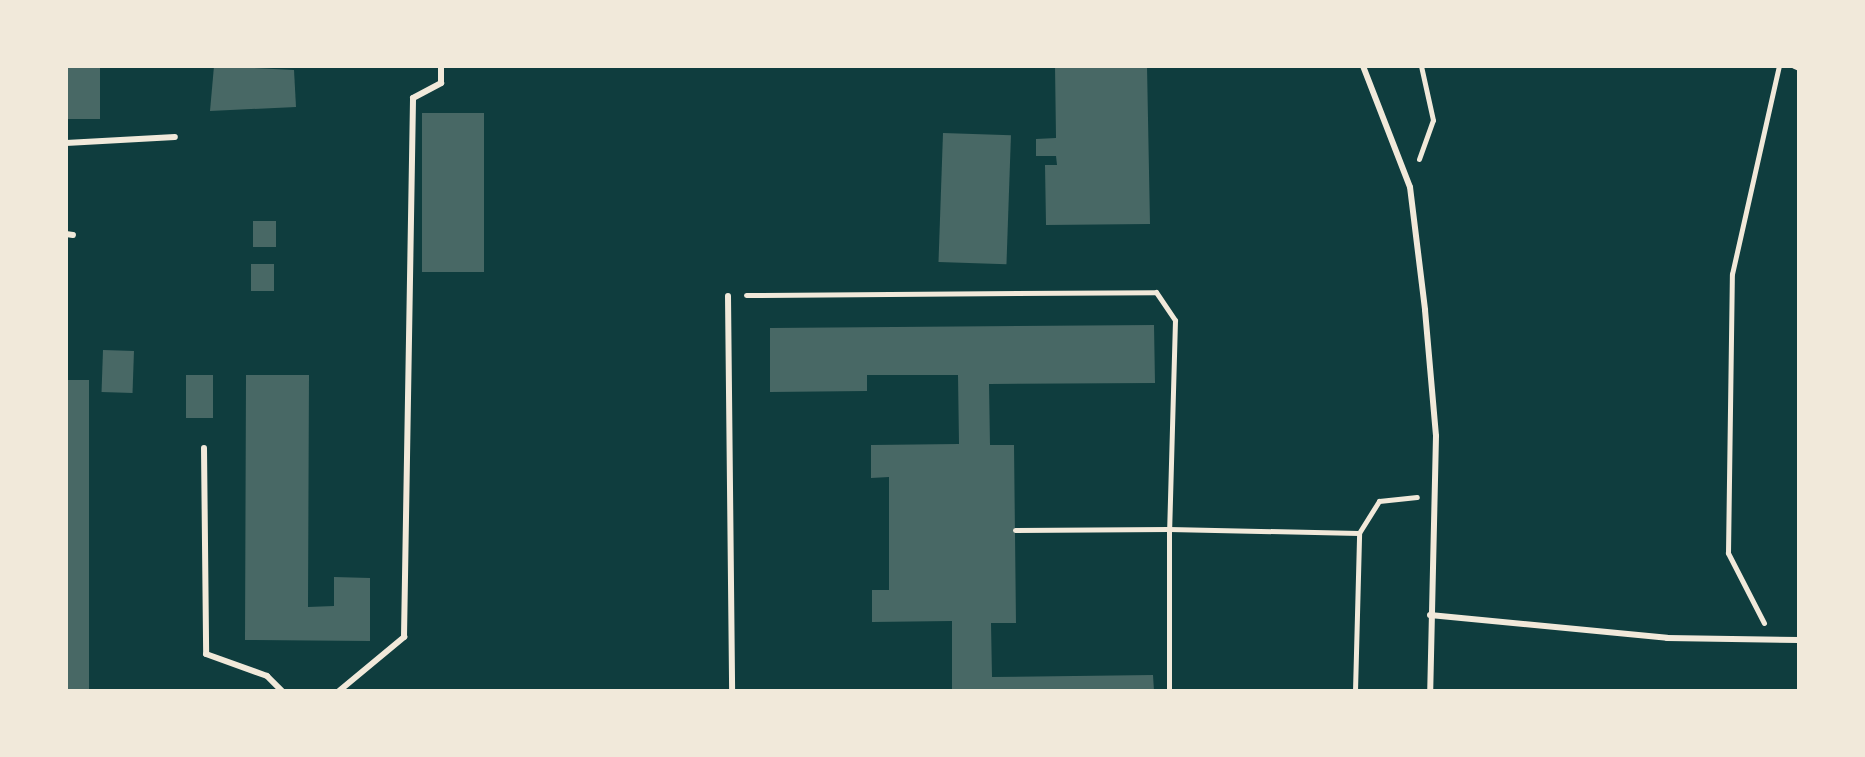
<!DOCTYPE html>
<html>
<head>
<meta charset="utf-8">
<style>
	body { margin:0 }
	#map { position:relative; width:1865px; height:757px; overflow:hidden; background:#0f3d3e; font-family:Manrope,sans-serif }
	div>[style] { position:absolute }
	.building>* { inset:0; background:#486865; transform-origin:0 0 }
	.path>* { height:5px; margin:-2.5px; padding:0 2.5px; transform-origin:2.5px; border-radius:2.5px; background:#f1e9da }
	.service>* { height:6px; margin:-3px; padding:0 3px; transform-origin:3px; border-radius:3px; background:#f1e9da }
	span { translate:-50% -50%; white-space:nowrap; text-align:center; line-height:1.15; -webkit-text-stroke:6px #f1e9da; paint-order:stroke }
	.frame { position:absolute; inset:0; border:68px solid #f1e9da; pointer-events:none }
</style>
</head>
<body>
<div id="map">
	<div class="building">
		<div style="left:66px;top:66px;width:34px;height:53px"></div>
		<div style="clip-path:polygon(214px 66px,294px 70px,296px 107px,210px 111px)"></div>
		<div style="clip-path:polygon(1055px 66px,1147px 66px,1150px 224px,1046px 225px,1045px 165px,1057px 165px,1056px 156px,1036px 156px,1036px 139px,1056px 138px)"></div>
		<div style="left:484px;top:113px;width:159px;height:62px;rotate:90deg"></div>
		<div style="left:943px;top:133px;width:68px;height:129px;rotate:2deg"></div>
		<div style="left:253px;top:221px;width:23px;height:26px"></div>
		<div style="left:251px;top:264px;width:23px;height:27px"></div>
		<div style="clip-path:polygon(1154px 325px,1155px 383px,989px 384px,990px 445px,1014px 445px,1016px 623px,991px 623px,992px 677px,1153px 675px,1154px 691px,952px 691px,952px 621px,872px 622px,872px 590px,889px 590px,889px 477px,871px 478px,871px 445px,959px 444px,958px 375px,867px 375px,867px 391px,770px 392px,770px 328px)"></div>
		<div style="left:103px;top:350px;width:31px;height:42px;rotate:2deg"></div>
		<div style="left:186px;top:375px;width:27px;height:43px"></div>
		<div style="clip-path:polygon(246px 375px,309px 375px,308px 607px,334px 606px,334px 577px,370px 578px,370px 641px,245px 640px)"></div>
		<div style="left:66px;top:380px;width:23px;height:311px"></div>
	</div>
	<div class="path">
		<div style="left:1794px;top:66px;width:5px;rotate:22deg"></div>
		<div style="left:1419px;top:159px;width:41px;rotate:-70.3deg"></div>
		<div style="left:1433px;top:120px;width:55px;rotate:-102.5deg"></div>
		<div style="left:746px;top:295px;width:410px;rotate:-0.4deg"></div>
		<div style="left:1156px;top:292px;width:34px;rotate:56deg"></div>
		<div style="left:1175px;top:320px;width:209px;rotate:91.6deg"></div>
		<div style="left:1169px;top:529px;width:190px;rotate:1.2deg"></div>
		<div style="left:1359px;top:533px;width:38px;rotate:-58deg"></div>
		<div style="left:1379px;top:501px;width:38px;rotate:-6deg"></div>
		<div style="left:1015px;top:530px;width:154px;rotate:-0.4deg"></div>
		<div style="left:1169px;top:529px;width:162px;rotate:90deg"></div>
		<div style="left:1764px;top:623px;width:79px;rotate:-117.2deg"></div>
		<div style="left:1728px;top:553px;width:279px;rotate:-89.2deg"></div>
		<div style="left:1732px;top:274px;width:213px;rotate:-77.3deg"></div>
		<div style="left:1355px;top:691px;width:158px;rotate:-88.5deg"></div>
	</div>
	<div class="service">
		<div style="left:1363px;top:66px;width:130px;rotate:68.8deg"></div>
		<div style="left:1410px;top:187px;width:124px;rotate:83deg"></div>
		<div style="left:1425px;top:310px;width:126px;rotate:85deg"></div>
		<div style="left:1436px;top:436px;width:255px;rotate:91.3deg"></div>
		<div style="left:66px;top:143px;width:109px;rotate:-3.2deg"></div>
		<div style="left:66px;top:234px;width:7px;rotate:8deg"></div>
		<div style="left:728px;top:296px;width:395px;rotate:89.4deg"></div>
		<div style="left:204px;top:448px;width:206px;rotate:89.4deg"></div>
		<div style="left:206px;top:654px;width:65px;rotate:19.8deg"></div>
		<div style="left:267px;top:676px;width:21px;rotate:45deg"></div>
		<div style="left:1430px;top:615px;width:238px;rotate:5.5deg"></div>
		<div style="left:1667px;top:638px;width:132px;rotate:0.9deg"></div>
		<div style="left:339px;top:691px;width:85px;rotate:-39.7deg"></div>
		<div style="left:404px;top:637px;width:539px;rotate:-89.04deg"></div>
		<div style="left:413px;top:98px;width:32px;rotate:-28deg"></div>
		<div style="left:441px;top:83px;width:17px;rotate:-90deg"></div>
	</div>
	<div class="frame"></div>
</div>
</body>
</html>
